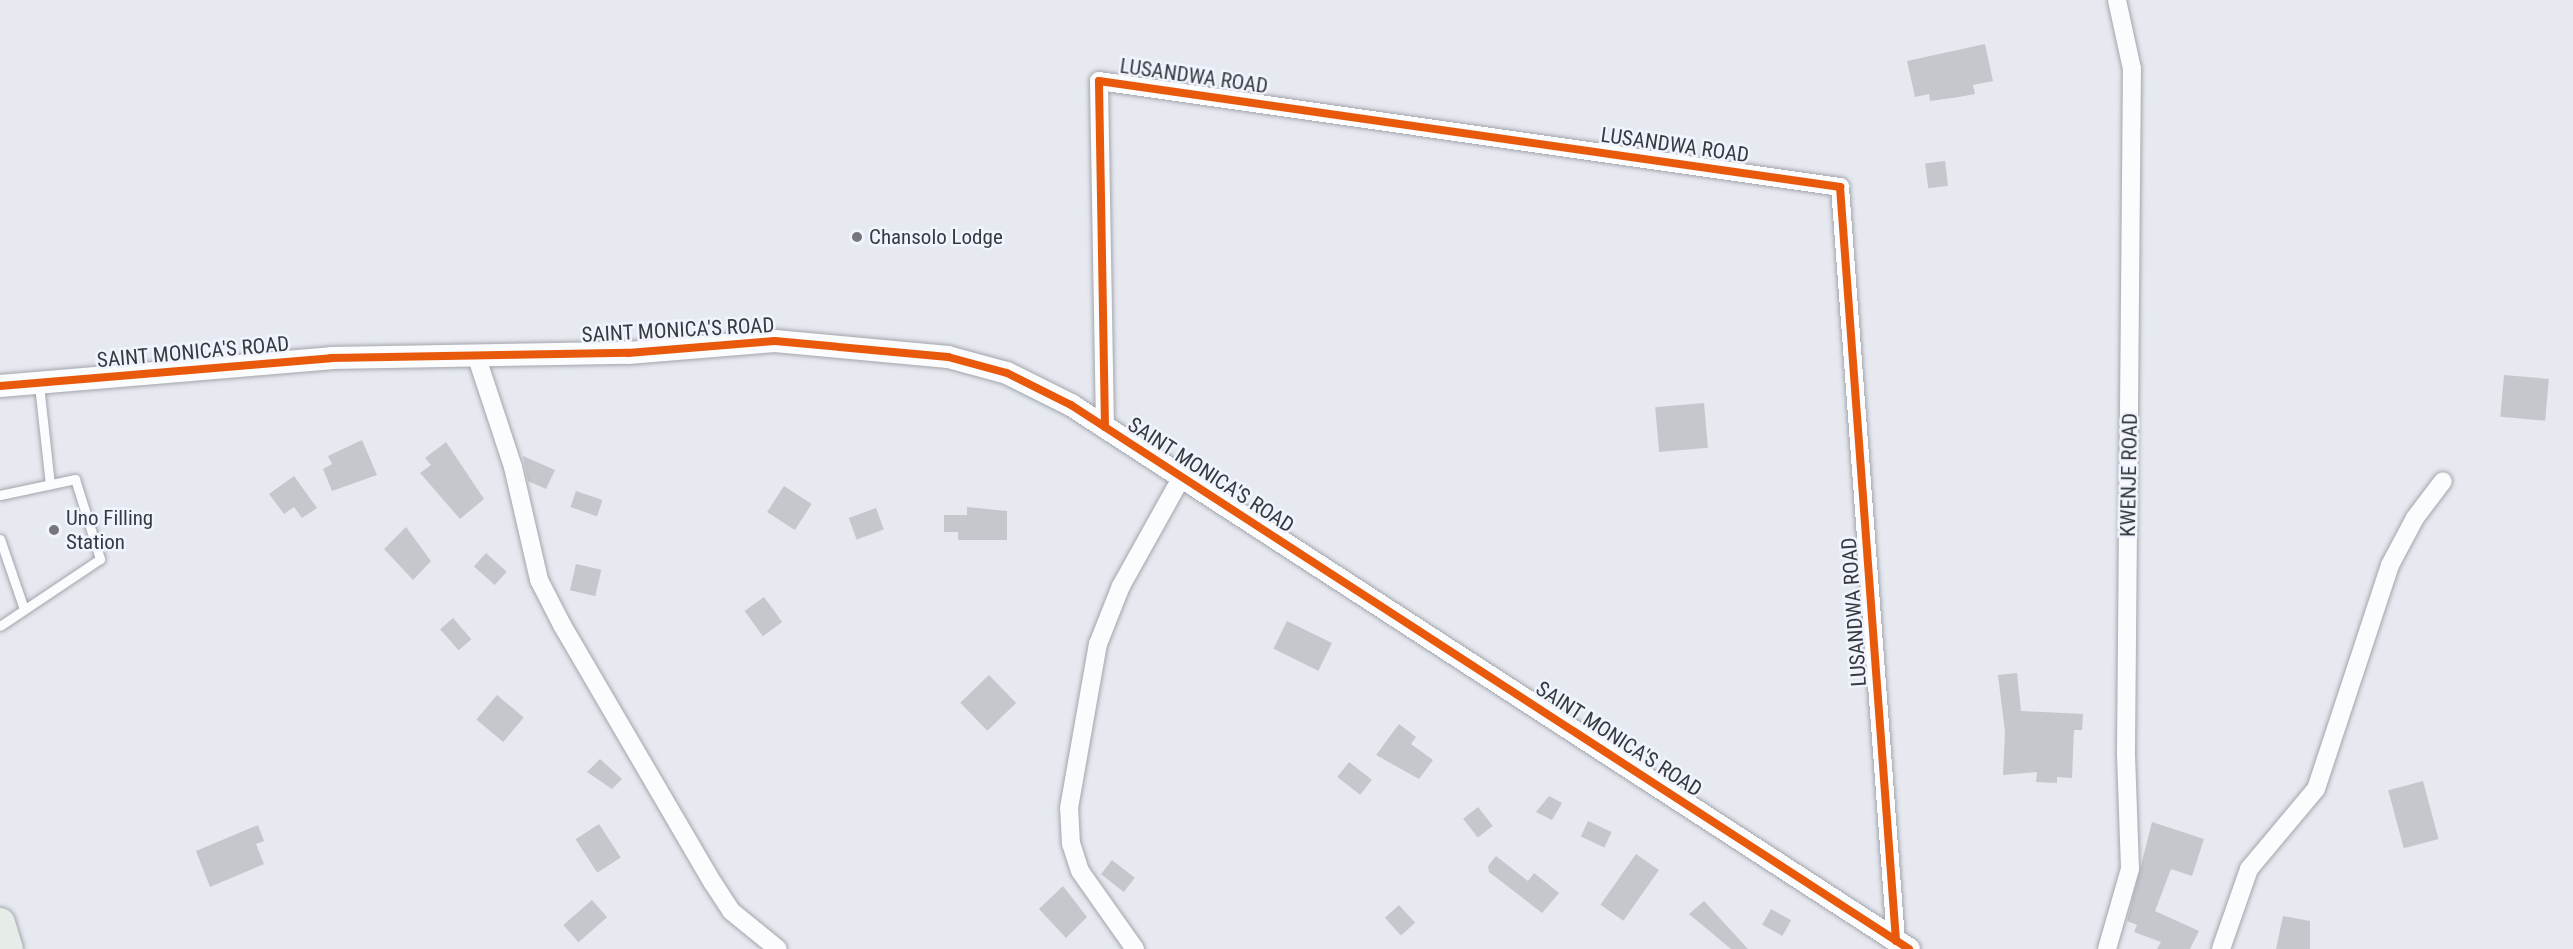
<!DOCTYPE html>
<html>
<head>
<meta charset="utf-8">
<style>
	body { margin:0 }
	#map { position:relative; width:2573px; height:949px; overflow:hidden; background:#e6e9f0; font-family:"Roboto Condensed",sans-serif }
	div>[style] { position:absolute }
	.building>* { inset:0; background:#c5c7cc; transform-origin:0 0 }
	.roads { filter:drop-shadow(0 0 2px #a3a5ab) drop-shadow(0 0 2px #a3a5ab) }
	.service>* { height:9px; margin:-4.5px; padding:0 4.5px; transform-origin:4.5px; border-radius:4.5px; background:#fbfcfd }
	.minor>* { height:18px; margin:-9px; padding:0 9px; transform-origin:9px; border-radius:9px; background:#fbfcfd }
	.tertiary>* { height:22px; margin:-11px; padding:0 11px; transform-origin:11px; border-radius:11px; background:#fbfcfd }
	.trunk>* { height:30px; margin:-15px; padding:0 15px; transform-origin:15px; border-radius:15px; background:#e6ede8 }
	.cycleway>* { height:8px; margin:-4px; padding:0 4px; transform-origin:4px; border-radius:4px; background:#e8590c }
	.dots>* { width:16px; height:16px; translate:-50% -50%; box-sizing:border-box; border:3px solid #f0f4fe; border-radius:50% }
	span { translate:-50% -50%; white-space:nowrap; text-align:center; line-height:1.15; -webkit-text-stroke:5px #f0f4fe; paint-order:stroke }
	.street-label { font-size:21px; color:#383a3f }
	.poi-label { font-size:21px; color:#383a3f }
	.left { translate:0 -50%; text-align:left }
</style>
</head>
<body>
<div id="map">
	<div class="building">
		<div style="clip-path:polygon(1985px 44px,1993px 81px,1973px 85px,1975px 94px,1959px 97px,1930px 101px,1929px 94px,1915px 97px,1907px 61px)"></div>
		<div style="left:1945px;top:161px;width:25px;height:20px;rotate:83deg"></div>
		<div style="left:2504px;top:375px;width:45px;height:42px;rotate:5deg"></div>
		<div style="left:1704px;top:403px;width:45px;height:49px;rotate:85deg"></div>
		<div style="clip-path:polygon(362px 440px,377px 475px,332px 491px,323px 469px,332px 464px,328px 456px)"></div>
		<div style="clip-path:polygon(446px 442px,484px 499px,460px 519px,420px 473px,431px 465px,425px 458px)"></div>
		<div style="clip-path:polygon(523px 456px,555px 470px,546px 489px,528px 481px)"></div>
		<div style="clip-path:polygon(294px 476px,317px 508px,302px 518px,294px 507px,284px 514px,269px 494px)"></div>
		<div style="left:784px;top:486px;width:33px;height:31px;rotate:33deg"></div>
		<div style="left:576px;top:491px;width:28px;height:17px;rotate:19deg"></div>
		<div style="clip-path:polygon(967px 507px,1007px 511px,1007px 540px,958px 540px,958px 532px,944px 532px,944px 515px,967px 515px)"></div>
		<div style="left:876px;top:508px;width:23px;height:29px;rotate:70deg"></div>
		<div style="clip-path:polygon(406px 527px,431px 561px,413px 580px,384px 549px)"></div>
		<div style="left:486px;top:553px;width:28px;height:18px;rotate:42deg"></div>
		<div style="left:576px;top:564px;width:26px;height:27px;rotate:13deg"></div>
		<div style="left:764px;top:597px;width:31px;height:24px;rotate:54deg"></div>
		<div style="left:453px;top:618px;width:28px;height:17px;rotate:49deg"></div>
		<div style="left:1287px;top:621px;width:50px;height:31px;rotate:26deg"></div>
		<div style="clip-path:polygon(2017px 673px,2021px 711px,2083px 714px,2082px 730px,2074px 730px,2072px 778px,2057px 777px,2057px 783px,2036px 782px,2037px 772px,2003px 775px,2005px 732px,1998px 675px)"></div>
		<div style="left:989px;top:675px;width:39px;height:40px;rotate:46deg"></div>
		<div style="left:497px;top:695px;width:35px;height:32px;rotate:40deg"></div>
		<div style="clip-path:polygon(1399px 724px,1416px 737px,1411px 744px,1433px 760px,1419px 779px,1376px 755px)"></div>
		<div style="clip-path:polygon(600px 759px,622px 779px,612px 789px,587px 772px)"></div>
		<div style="left:1349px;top:762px;width:29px;height:19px;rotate:38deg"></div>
		<div style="left:2423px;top:781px;width:60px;height:36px;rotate:75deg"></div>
		<div style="clip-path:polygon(1549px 796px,1562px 803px,1552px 820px,1536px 812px)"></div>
		<div style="left:1478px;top:807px;width:24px;height:19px;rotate:52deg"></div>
		<div style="left:1588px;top:821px;width:26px;height:17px;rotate:25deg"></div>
		<div style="clip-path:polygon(2152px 822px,2204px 839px,2192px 876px,2171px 869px,2155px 911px,2199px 931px,2190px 949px,2157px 949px,2161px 942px,2134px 932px,2137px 925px,2127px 921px)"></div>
		<div style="left:599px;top:824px;width:40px;height:28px;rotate:57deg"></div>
		<div style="clip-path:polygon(258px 825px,264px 841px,256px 844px,264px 864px,210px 887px,196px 851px)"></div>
		<div style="left:1636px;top:854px;width:28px;height:62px;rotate:35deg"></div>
		<div style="clip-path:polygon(1496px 856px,1528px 881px,1534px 873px,1559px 893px,1542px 913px,1489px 872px,1488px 866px)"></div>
		<div style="left:1112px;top:860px;width:29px;height:18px;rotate:38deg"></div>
		<div style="clip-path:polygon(1063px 886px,1087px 917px,1066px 938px,1039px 909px)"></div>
		<div style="left:592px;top:900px;width:23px;height:38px;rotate:49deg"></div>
		<div style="clip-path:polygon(1704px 901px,1748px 949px,1731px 949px,1689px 914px)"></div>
		<div style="left:1399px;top:905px;width:24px;height:19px;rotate:48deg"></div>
		<div style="left:1771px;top:909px;width:23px;height:18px;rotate:29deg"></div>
		<div style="clip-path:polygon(2283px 916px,2310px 921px,2310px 949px,2276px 949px)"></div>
	</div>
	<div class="roads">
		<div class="service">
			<div style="left:39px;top:385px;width:100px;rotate:83.7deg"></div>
			<div style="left:0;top:495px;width:77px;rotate:-12deg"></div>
			<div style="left:75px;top:479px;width:84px;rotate:72.6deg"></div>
			<div style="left:100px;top:559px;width:120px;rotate:146.2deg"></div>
			<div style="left:0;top:539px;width:74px;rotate:71.1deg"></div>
		</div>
		<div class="minor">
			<div style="left:476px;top:355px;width:118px;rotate:71.7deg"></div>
			<div style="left:513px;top:467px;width:116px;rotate:77deg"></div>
			<div style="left:539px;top:580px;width:51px;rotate:62.9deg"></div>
			<div style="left:562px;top:625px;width:299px;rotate:59.7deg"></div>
			<div style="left:713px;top:883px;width:33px;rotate:57deg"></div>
			<div style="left:731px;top:911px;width:60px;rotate:39deg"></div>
			<div style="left:1105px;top:427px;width:346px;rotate:-91deg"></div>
			<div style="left:1099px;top:81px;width:749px;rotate:8.14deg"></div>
			<div style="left:1840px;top:187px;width:756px;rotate:85.75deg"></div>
			<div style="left:1135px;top:949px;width:95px;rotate:-125.2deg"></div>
			<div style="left:1080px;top:871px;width:28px;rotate:-108deg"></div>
			<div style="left:1071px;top:844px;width:36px;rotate:-93deg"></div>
			<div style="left:1069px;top:808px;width:167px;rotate:-80deg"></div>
			<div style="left:1098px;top:644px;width:62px;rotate:-68.4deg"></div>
			<div style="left:1121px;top:586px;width:124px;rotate:-60.9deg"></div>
			<div style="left:2107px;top:949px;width:83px;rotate:-74deg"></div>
			<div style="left:2130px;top:869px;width:116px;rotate:-92deg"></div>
			<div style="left:2126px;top:753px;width:684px;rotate:-89.5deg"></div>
			<div style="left:2132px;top:69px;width:71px;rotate:-102.3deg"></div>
			<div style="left:2221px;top:949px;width:85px;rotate:-70.7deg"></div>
			<div style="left:2249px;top:869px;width:104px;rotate:-50.1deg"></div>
			<div style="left:2316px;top:789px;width:236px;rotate:-71.7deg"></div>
			<div style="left:2390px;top:565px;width:53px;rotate:-62deg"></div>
			<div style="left:2415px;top:518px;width:46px;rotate:-52.9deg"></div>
		</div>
		<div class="tertiary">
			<div style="left:0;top:386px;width:332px;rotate:-4.8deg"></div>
			<div style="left:331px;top:358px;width:297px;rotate:-1deg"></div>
			<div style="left:628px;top:353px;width:147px;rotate:-4.7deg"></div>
			<div style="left:775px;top:341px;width:174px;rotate:5.3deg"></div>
			<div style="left:948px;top:357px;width:61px;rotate:15.2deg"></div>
			<div style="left:1007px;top:373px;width:72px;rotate:26.6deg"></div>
			<div style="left:1071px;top:405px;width:999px;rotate:32.99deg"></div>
		</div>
		<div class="trunk">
			<div style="left:0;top:923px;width:27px;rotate:73deg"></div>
		</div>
	</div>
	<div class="cycleway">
		<div style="left:0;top:386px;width:332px;rotate:-4.8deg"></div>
		<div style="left:331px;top:358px;width:297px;rotate:-1deg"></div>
		<div style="left:628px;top:353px;width:147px;rotate:-4.7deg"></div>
		<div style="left:775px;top:341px;width:174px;rotate:5.3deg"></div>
		<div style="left:948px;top:357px;width:61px;rotate:15.2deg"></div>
		<div style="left:1007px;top:373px;width:72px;rotate:26.6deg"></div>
		<div style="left:1071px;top:405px;width:999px;rotate:32.99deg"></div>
		<div style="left:1105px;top:427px;width:346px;rotate:-91deg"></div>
		<div style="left:1099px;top:81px;width:749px;rotate:8.14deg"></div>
		<div style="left:1840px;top:187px;width:756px;rotate:85.75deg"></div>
	</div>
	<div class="dots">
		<div style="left:857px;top:237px;background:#75777d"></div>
		<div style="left:54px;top:530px;background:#75777d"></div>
	</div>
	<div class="street-label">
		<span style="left:1194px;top:76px;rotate:8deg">LUSANDWA ROAD</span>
		<span style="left:1675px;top:145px;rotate:8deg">LUSANDWA ROAD</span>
		<span style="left:678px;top:330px;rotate:-3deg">SAINT MONICA'S ROAD</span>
		<span style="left:193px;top:352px;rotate:-5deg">SAINT MONICA'S ROAD</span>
		<span style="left:1211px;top:475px;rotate:33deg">SAINT MONICA'S ROAD</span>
		<span style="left:2129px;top:475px;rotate:-89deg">KWENJE ROAD</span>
		<span style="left:1854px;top:612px;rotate:-94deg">LUSANDWA ROAD</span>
		<span style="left:1619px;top:739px;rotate:33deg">SAINT MONICA'S ROAD</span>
	</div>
	<div class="poi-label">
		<span class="left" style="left:869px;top:237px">Chansolo Lodge</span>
		<span class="left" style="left:66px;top:530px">Uno Filling<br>Station</span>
	</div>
</div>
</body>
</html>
